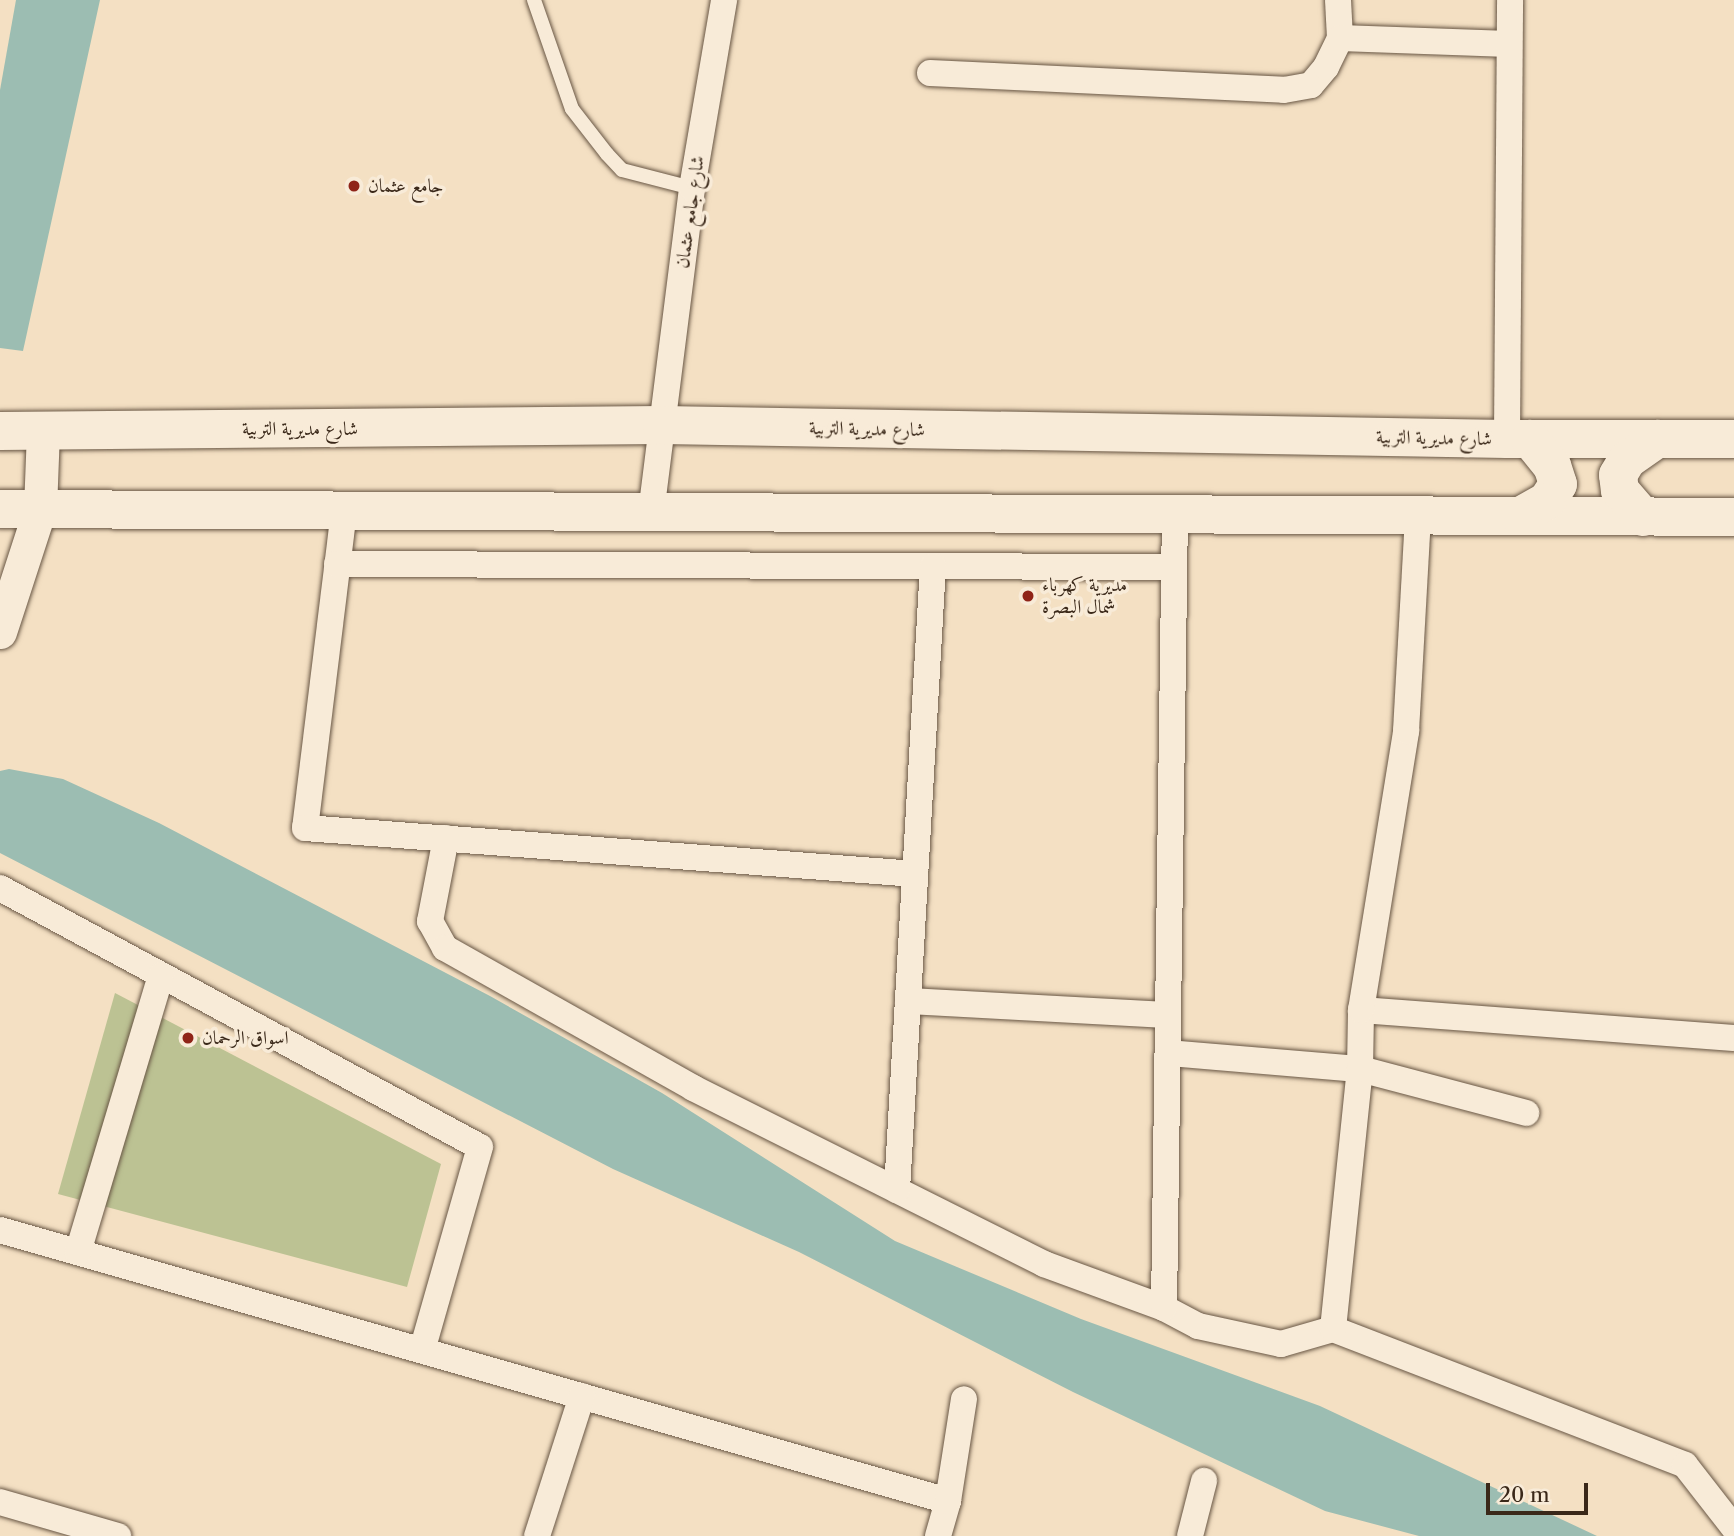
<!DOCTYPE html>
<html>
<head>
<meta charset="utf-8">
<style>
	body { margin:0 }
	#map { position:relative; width:1734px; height:1536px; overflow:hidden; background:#f4e0c3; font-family:"Libre Caslon Text",Amiri,serif }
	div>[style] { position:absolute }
	.green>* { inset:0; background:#bcc293 }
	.water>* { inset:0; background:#9cbdb2 }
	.roads { filter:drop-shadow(0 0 2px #685644) drop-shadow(0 0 2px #685644) }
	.service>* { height:14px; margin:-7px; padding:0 7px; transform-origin:7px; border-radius:7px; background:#f8ebd8 }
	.minor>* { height:26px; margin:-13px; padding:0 13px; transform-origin:13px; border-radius:13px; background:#f8ebd8 }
	.tertiary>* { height:33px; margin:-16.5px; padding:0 16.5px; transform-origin:16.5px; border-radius:16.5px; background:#f8ebd8 }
	.secondary>* { height:38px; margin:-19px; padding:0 19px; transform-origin:19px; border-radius:19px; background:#f8ebd8 }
	.dots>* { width:19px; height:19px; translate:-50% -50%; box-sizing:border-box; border:4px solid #f8ebd8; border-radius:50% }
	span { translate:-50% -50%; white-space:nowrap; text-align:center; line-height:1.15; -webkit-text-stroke:7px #f8ebd8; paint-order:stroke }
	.poi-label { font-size:19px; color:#3a2819 }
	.left { translate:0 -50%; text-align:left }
	.street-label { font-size:19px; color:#3a2819 }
	.scale { position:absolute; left:1486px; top:1483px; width:102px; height:32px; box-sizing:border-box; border:4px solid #3a2819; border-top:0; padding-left:9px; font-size:21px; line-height:24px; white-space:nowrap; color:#3a2819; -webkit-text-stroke:5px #f8ebd8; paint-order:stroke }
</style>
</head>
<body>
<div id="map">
	<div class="green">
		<div style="clip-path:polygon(115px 993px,441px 1164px,407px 1287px,58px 1194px)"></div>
	</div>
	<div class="water">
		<div style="clip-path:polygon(16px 0,100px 0,23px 351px,0 348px,0 90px)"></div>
		<div style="clip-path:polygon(9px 769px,63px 779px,159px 823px,490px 996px,662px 1093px,895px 1241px,1081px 1319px,1320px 1406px,1597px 1536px,1419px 1536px,1325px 1511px,1073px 1392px,799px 1252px,613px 1169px,0 853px,0 771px)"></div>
	</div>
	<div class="roads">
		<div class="service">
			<div style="left:534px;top:0;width:115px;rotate:70.8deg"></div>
			<div style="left:572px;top:109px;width:57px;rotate:52.1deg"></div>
			<div style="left:607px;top:154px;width:22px;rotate:47deg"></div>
			<div style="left:622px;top:170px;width:72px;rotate:14.4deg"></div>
		</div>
		<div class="minor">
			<div style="left:1338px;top:0;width:38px;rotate:87deg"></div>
			<div style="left:930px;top:73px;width:354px;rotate:2.7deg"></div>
			<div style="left:1284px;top:90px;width:27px;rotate:-10deg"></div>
			<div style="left:1311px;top:85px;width:23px;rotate:-50deg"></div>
			<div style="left:1326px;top:67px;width:32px;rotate:-64deg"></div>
			<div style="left:1340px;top:38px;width:169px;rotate:2deg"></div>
			<div style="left:1507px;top:439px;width:439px;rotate:-89.6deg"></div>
			<div style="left:344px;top:511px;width:319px;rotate:97deg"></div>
			<div style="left:305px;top:828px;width:612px;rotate:4.31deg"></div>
			<div style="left:651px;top:513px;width:328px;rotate:-82.8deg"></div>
			<div style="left:692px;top:188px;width:191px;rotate:-80.3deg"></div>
			<div style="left:337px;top:564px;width:837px;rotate:0.21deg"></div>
			<div style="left:446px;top:838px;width:85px;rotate:100.9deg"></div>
			<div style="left:430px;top:921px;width:31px;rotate:61deg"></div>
			<div style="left:445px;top:948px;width:285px;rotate:29.4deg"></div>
			<div style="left:693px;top:1088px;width:393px;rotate:26.6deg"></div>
			<div style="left:1044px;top:1264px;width:128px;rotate:20.1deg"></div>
			<div style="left:1164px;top:1308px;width:38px;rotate:28deg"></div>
			<div style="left:1198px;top:1326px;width:85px;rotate:12.2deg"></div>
			<div style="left:1281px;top:1344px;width:54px;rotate:-16.1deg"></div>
			<div style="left:1333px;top:1329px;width:377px;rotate:21.1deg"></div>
			<div style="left:1685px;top:1465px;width:80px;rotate:52.1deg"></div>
			<div style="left:0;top:888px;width:545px;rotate:28.35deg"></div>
			<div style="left:480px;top:1147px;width:211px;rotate:105.9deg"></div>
			<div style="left:908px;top:1001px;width:260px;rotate:3.1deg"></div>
			<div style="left:1361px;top:1010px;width:374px;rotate:4.3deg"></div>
			<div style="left:1168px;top:1053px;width:193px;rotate:4.8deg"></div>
			<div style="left:1360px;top:1069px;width:172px;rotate:14.8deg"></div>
			<div style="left:897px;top:1190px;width:625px;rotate:-86.7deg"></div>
			<div style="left:0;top:1230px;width:986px;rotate:15.95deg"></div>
			<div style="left:78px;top:1252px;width:289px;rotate:-73.3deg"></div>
			<div style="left:1164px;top:1308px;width:793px;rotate:-89.21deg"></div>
			<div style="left:1333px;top:1329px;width:261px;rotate:-84.1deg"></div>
			<div style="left:1360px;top:1069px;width:59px;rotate:-89deg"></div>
			<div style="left:1361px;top:1010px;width:283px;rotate:-80.8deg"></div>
			<div style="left:1406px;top:731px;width:215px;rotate:-86.8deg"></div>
			<div style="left:0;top:1502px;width:123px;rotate:16.1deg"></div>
			<div style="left:537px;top:1536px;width:147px;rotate:-72.2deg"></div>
			<div style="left:938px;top:1536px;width:36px;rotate:-74deg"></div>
			<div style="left:948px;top:1501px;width:103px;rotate:-81.1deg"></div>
			<div style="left:1190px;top:1536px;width:57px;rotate:-75.7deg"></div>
		</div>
		<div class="tertiary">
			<div style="left:0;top:632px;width:129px;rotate:-72deg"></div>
			<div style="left:40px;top:509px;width:78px;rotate:-87.8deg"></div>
		</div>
		<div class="secondary">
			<div style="left:0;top:431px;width:662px;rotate:-0.52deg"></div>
			<div style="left:662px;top:425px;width:845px;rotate:0.95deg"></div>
			<div style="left:1507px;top:439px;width:227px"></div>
			<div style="left:0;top:509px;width:1734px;rotate:0.26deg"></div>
			<div style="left:1520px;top:516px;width:31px;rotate:-29deg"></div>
			<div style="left:1547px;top:501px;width:20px;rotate:-57deg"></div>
			<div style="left:1558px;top:484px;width:19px;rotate:-108deg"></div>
			<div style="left:1552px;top:466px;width:35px;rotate:-129deg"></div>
			<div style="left:1643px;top:517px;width:35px;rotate:-131deg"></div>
			<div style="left:1620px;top:491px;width:16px;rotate:-97deg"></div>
			<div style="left:1618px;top:475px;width:17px;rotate:-59deg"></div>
			<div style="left:1627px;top:460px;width:37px;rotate:-35deg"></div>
		</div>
	</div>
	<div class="dots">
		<div style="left:354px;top:186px;background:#8f2418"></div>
		<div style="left:1028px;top:596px;background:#8f2418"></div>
		<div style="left:188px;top:1038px;background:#8f2418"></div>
	</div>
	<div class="poi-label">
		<span class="left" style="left:368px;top:186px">جامع عثمان</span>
		<span class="left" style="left:1042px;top:596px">مديرية كهرباء<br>شمال البصرة</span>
		<span class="left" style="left:202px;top:1038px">اسواق الرحمان</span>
	</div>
	<div class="street-label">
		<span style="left:690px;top:212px;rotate:-82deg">شارع جامع عثمان</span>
		<span style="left:300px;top:429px">شارع مديرية التربية</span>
		<span style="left:867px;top:429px;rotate:1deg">شارع مديرية التربية</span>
		<span style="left:1434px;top:438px;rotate:1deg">شارع مديرية التربية</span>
	</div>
	<div class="scale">20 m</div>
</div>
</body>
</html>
